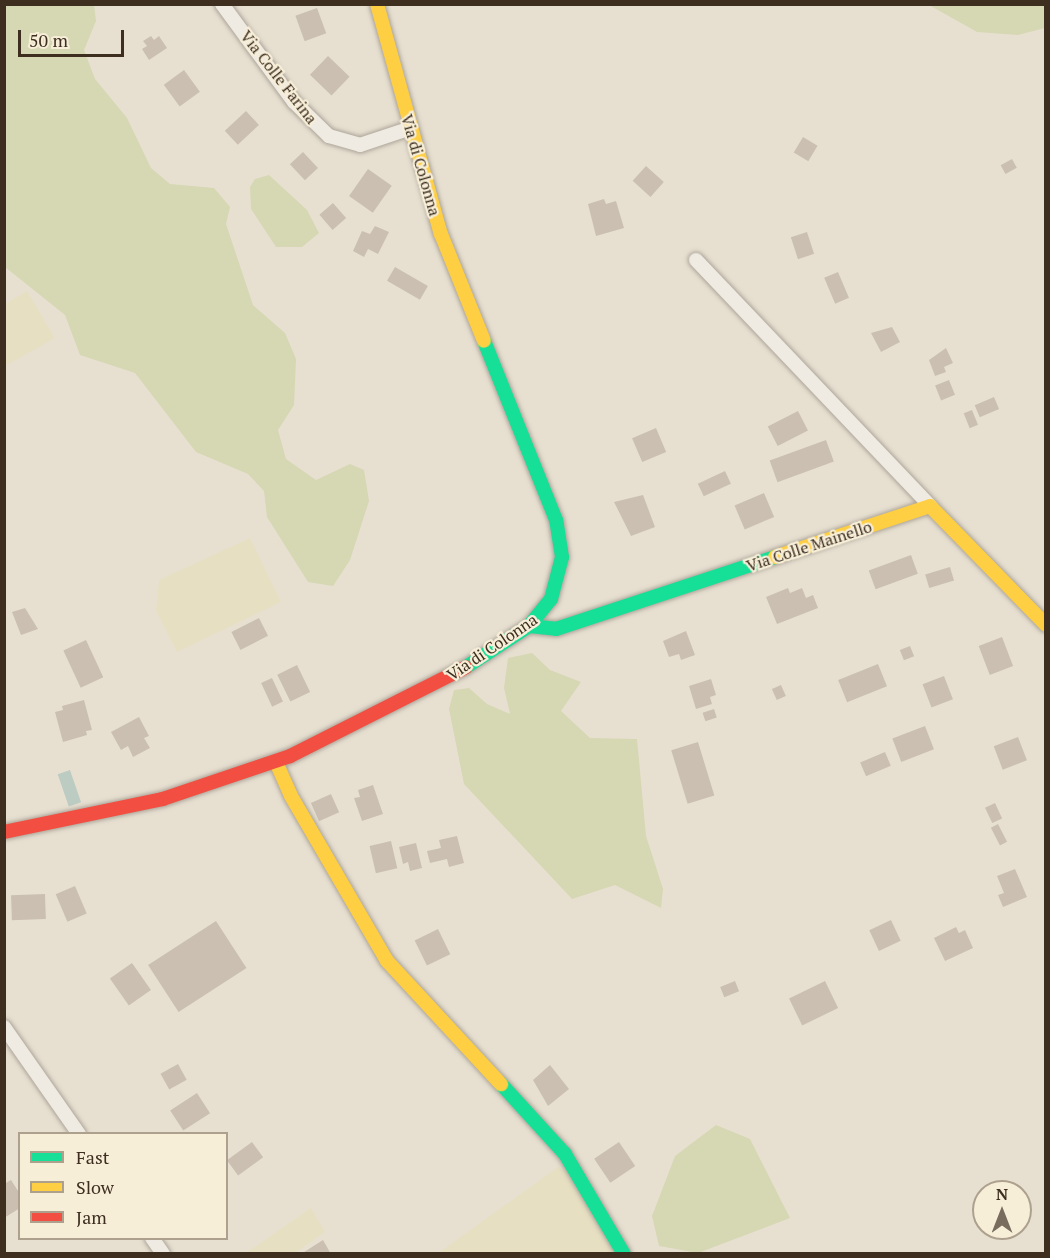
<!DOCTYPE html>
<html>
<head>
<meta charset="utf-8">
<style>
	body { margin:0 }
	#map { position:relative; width:1050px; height:1258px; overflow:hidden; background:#e7e0d1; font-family:"PT Serif",serif }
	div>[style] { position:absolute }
	.farmland>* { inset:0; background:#e6dfc2 }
	.green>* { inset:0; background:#d6d7b3 }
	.water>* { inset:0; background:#bcccc2; transform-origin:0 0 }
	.building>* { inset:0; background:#cbbfb2; transform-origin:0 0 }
	.roads { filter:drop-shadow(0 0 2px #ada599) drop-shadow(0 0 2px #ada599) }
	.street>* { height:14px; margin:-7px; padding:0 7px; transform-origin:7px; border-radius:7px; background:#efebe3 }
	.fast>* { height:14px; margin:-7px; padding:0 7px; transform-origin:7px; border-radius:7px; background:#16e098 }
	.slow>* { height:14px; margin:-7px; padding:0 7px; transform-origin:7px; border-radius:7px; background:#ffcf43 }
	.jam>* { height:14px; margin:-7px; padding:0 7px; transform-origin:7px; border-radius:7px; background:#f24e42 }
	span { translate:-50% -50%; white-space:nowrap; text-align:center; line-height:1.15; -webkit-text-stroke:4.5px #f7eed8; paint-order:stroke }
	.street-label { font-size:16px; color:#3d2e20 }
	.frame { position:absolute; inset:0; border:6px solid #3d2e20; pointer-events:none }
	.legend { position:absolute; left:18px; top:1132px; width:210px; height:108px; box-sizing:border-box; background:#f7eed8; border:2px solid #ada18e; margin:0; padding:8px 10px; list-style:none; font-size:18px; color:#3d2e20 }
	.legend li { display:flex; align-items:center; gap:12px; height:30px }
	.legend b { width:30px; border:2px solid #ada18e }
	.north { position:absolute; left:972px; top:1180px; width:60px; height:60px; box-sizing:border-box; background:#f7eed8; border:2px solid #ada18e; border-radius:50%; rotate:0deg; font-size:16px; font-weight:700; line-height:24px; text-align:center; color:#3d2e20 }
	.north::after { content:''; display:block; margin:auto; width:21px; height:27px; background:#786c5e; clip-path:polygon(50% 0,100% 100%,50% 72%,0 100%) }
	.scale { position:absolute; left:18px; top:30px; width:106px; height:27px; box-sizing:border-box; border:3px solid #3d2e20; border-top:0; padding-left:8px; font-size:18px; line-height:21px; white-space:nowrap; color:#3d2e20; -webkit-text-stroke:4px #f7eed8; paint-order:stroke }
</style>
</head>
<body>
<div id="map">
	<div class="farmland">
		<div style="clip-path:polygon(27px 291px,55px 338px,5px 366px,5px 304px)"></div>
		<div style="clip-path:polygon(250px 538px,281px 602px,177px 652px,156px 611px,159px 580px)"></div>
		<div style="clip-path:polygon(558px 1167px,571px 1173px,615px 1254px,437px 1254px)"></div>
		<div style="clip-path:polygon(311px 1208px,325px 1232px,295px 1253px,246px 1253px)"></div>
	</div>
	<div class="green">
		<div style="clip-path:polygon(4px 5px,94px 5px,96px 21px,84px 50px,95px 79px,127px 118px,151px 168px,170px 184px,214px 188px,230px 207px,226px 224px,253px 305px,285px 333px,296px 359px,294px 405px,278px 430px,286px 459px,316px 480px,350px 464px,364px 470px,369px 501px,350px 560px,333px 586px,308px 582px,267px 517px,264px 491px,248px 474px,196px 452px,135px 373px,80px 355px,65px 315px,5px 267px)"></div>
		<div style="clip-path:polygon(929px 5px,1045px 5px,1045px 28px,1018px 35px,977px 32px)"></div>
		<div style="clip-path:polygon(269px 175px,307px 210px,319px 233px,302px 247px,276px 247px,251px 209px,250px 187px,255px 179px)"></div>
		<div style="clip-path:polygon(532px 653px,550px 670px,581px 682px,561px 711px,590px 738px,637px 739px,646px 836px,663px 889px,661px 908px,615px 885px,572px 899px,464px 784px,449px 709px,454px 690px,469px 688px,487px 704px,510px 714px,504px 688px,508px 658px)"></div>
		<div style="clip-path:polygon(716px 1125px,750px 1139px,790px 1218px,698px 1253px,659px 1246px,652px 1216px,675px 1156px)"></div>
	</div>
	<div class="water">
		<div style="left:70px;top:770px;width:34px;height:13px;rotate:71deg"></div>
	</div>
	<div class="building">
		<div style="left:317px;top:8px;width:27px;height:23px;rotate:70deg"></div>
		<div style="clip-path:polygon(151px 36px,154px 40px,159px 36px,167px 48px,149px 60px,142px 49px,147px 46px,143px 41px)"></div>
		<div style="left:328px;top:56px;width:30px;height:26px;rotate:44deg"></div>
		<div style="left:184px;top:70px;width:27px;height:25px;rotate:54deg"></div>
		<div style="left:246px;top:111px;width:19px;height:29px;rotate:47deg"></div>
		<div style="left:803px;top:137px;width:17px;height:18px;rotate:31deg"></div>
		<div style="left:303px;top:152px;width:22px;height:18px;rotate:47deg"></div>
		<div style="left:1012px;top:159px;width:10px;height:13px;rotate:61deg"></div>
		<div style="left:646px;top:166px;width:24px;height:20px;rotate:42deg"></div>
		<div style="left:368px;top:169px;width:29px;height:33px;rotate:35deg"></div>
		<div style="clip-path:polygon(604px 199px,606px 204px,616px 201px,624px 228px,596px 236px,588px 204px)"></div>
		<div style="left:333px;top:203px;width:20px;height:18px;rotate:49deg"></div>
		<div style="clip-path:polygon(375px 226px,389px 232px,378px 254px,368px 249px,364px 257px,353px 251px,362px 231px,370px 234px)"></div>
		<div style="left:807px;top:232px;width:23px;height:17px;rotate:72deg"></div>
		<div style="left:395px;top:267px;width:38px;height:16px;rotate:30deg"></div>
		<div style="left:838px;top:272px;width:28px;height:15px;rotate:67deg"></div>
		<div style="clip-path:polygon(892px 327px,900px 342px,881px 352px,871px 333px)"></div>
		<div style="clip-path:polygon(946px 348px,953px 363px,944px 367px,946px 372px,935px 376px,929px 360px)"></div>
		<div style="left:949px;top:380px;width:16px;height:15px;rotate:68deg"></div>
		<div style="left:994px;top:397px;width:13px;height:21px;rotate:67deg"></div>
		<div style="left:972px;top:410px;width:16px;height:9px;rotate:68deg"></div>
		<div style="left:798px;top:411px;width:22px;height:34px;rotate:63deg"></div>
		<div style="left:656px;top:428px;width:26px;height:26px;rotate:67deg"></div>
		<div style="left:826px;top:440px;width:23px;height:60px;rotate:70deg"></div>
		<div style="left:725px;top:471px;width:14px;height:30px;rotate:65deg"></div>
		<div style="left:764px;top:493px;width:26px;height:32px;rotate:67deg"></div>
		<div style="clip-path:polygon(643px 495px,655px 527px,631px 536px,614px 502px)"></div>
		<div style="left:911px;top:555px;width:20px;height:45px;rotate:70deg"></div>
		<div style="left:950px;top:567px;width:14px;height:26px;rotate:73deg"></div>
		<div style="clip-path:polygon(788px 588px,790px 593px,802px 588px,806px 598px,813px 595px,818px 608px,777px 624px,766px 597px)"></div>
		<div style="clip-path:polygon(25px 608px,38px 629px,21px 635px,12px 612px)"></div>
		<div style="left:259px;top:618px;width:20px;height:31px;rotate:63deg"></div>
		<div style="clip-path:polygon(686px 631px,695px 655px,681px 660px,679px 654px,669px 657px,663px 641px)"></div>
		<div style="left:1002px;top:637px;width:31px;height:25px;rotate:69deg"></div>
		<div style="left:86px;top:640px;width:41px;height:25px;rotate:65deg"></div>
		<div style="left:910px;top:646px;width:11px;height:11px;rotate:68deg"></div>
		<div style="left:878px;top:664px;width:24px;height:43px;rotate:68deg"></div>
		<div style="left:297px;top:665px;width:30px;height:22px;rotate:64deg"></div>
		<div style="left:944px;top:676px;width:25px;height:23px;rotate:69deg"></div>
		<div style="left:272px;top:678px;width:26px;height:12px;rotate:65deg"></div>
		<div style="clip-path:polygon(711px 679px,716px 695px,710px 697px,712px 704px,696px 709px,689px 686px)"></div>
		<div style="left:781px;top:685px;width:12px;height:10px;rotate:66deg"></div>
		<div style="clip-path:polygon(84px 700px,92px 730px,86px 731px,87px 735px,63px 742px,55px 712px,63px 710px,62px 706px)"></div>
		<div style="left:714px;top:709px;width:9px;height:12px;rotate:72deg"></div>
		<div style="clip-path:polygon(139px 717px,149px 736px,144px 738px,150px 748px,133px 757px,128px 746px,121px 750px,111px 732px)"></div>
		<div style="left:925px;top:726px;width:25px;height:35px;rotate:69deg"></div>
		<div style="left:1018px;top:737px;width:25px;height:26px;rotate:69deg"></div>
		<div style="left:698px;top:742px;width:56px;height:28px;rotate:73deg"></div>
		<div style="left:885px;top:752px;width:15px;height:27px;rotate:67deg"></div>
		<div style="clip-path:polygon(373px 785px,383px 814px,362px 821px,354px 798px,360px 797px,358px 790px)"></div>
		<div style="left:331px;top:794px;width:20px;height:22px;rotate:66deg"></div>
		<div style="left:995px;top:803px;width:17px;height:11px;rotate:65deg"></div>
		<div style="left:998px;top:824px;width:20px;height:8px;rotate:63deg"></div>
		<div style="clip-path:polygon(457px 836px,464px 863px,449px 867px,447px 859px,430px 863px,427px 851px,441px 848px,439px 840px)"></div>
		<div style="left:391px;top:841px;width:28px;height:22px;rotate:77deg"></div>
		<div style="clip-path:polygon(416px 843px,422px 868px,410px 871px,408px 862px,403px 864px,399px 847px)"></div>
		<div style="clip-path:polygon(1015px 869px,1027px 897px,1003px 907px,998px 895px,1004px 893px,997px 876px)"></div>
		<div style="left:75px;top:886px;width:30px;height:21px;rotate:67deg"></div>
		<div style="left:45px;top:894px;width:25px;height:34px;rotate:88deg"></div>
		<div style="left:891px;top:920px;width:23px;height:24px;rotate:65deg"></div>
		<div style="left:216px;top:921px;width:56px;height:81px;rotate:57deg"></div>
		<div style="clip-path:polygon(956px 927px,959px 933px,965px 930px,973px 948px,945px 961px,934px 938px)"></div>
		<div style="left:438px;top:929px;width:28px;height:26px;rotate:64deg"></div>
		<div style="left:132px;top:963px;width:33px;height:27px;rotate:55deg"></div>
		<div style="left:735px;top:981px;width:11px;height:16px;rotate:68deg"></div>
		<div style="left:825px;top:981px;width:30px;height:40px;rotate:64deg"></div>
		<div style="left:178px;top:1064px;width:18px;height:20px;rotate:61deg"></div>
		<div style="clip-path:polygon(550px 1065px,569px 1089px,548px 1106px,533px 1080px)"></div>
		<div style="left:197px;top:1093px;width:24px;height:32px;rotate:57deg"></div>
		<div style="left:252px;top:1142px;width:19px;height:31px;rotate:54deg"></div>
		<div style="left:619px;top:1142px;width:29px;height:30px;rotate:56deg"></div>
		<div style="clip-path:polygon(11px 1180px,20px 1194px,20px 1208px,4px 1218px,4px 1184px)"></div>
		<div style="clip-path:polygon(323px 1240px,331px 1254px,301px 1254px)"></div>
	</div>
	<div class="roads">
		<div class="street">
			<div style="left:222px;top:4px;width:122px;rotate:53.7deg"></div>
			<div style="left:294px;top:102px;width:49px;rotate:44.2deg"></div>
			<div style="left:329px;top:136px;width:32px;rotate:16deg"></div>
			<div style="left:360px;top:145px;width:54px;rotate:-18.4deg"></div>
			<div style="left:696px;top:260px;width:340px;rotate:46.4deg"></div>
			<div style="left:4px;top:1027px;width:131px;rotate:55deg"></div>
			<div style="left:152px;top:1238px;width:19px;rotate:55deg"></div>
		</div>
		<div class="fast">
			<div style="left:529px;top:626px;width:27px;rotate:6deg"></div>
			<div style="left:556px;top:629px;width:231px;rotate:-18.2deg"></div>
			<div style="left:466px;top:667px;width:75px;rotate:-33.1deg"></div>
			<div style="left:529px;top:626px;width:35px;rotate:-51deg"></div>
			<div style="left:551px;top:599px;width:43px;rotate:-75.3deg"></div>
			<div style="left:562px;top:557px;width:37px;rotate:-99deg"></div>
			<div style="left:556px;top:520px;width:193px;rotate:-111.9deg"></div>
			<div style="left:501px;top:1084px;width:95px;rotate:47.6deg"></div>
			<div style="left:565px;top:1154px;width:116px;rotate:59.5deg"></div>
		</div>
		<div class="slow">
			<div style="left:377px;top:4px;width:239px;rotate:74.5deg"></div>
			<div style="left:441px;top:234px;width:115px;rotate:68.1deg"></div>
			<div style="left:775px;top:557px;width:163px;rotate:-18.2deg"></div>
			<div style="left:930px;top:506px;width:166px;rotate:45.7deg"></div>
			<div style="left:276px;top:762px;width:37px;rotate:66deg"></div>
			<div style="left:291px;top:796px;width:191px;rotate:59.8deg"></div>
			<div style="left:387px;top:961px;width:168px;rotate:47.2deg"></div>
		</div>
		<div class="jam">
			<div style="left:4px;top:832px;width:162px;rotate:-11.7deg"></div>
			<div style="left:163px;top:799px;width:134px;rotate:-18.7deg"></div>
			<div style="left:290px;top:756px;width:197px;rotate:-26.8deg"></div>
		</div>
	</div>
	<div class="street-label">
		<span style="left:279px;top:77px;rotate:52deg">Via Colle Farina</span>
		<span style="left:421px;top:165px;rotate:74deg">Via di Colonna</span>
		<span style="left:809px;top:546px;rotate:-18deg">Via Colle Mainello</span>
		<span style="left:492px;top:647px;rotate:-34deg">Via di Colonna</span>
	</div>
	<div class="frame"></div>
	<ul class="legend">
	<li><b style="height:8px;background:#16e098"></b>Fast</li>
	<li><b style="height:8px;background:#ffcf43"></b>Slow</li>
	<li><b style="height:8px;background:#f24e42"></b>Jam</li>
	</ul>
	<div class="north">N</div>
	<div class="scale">50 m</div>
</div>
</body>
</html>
